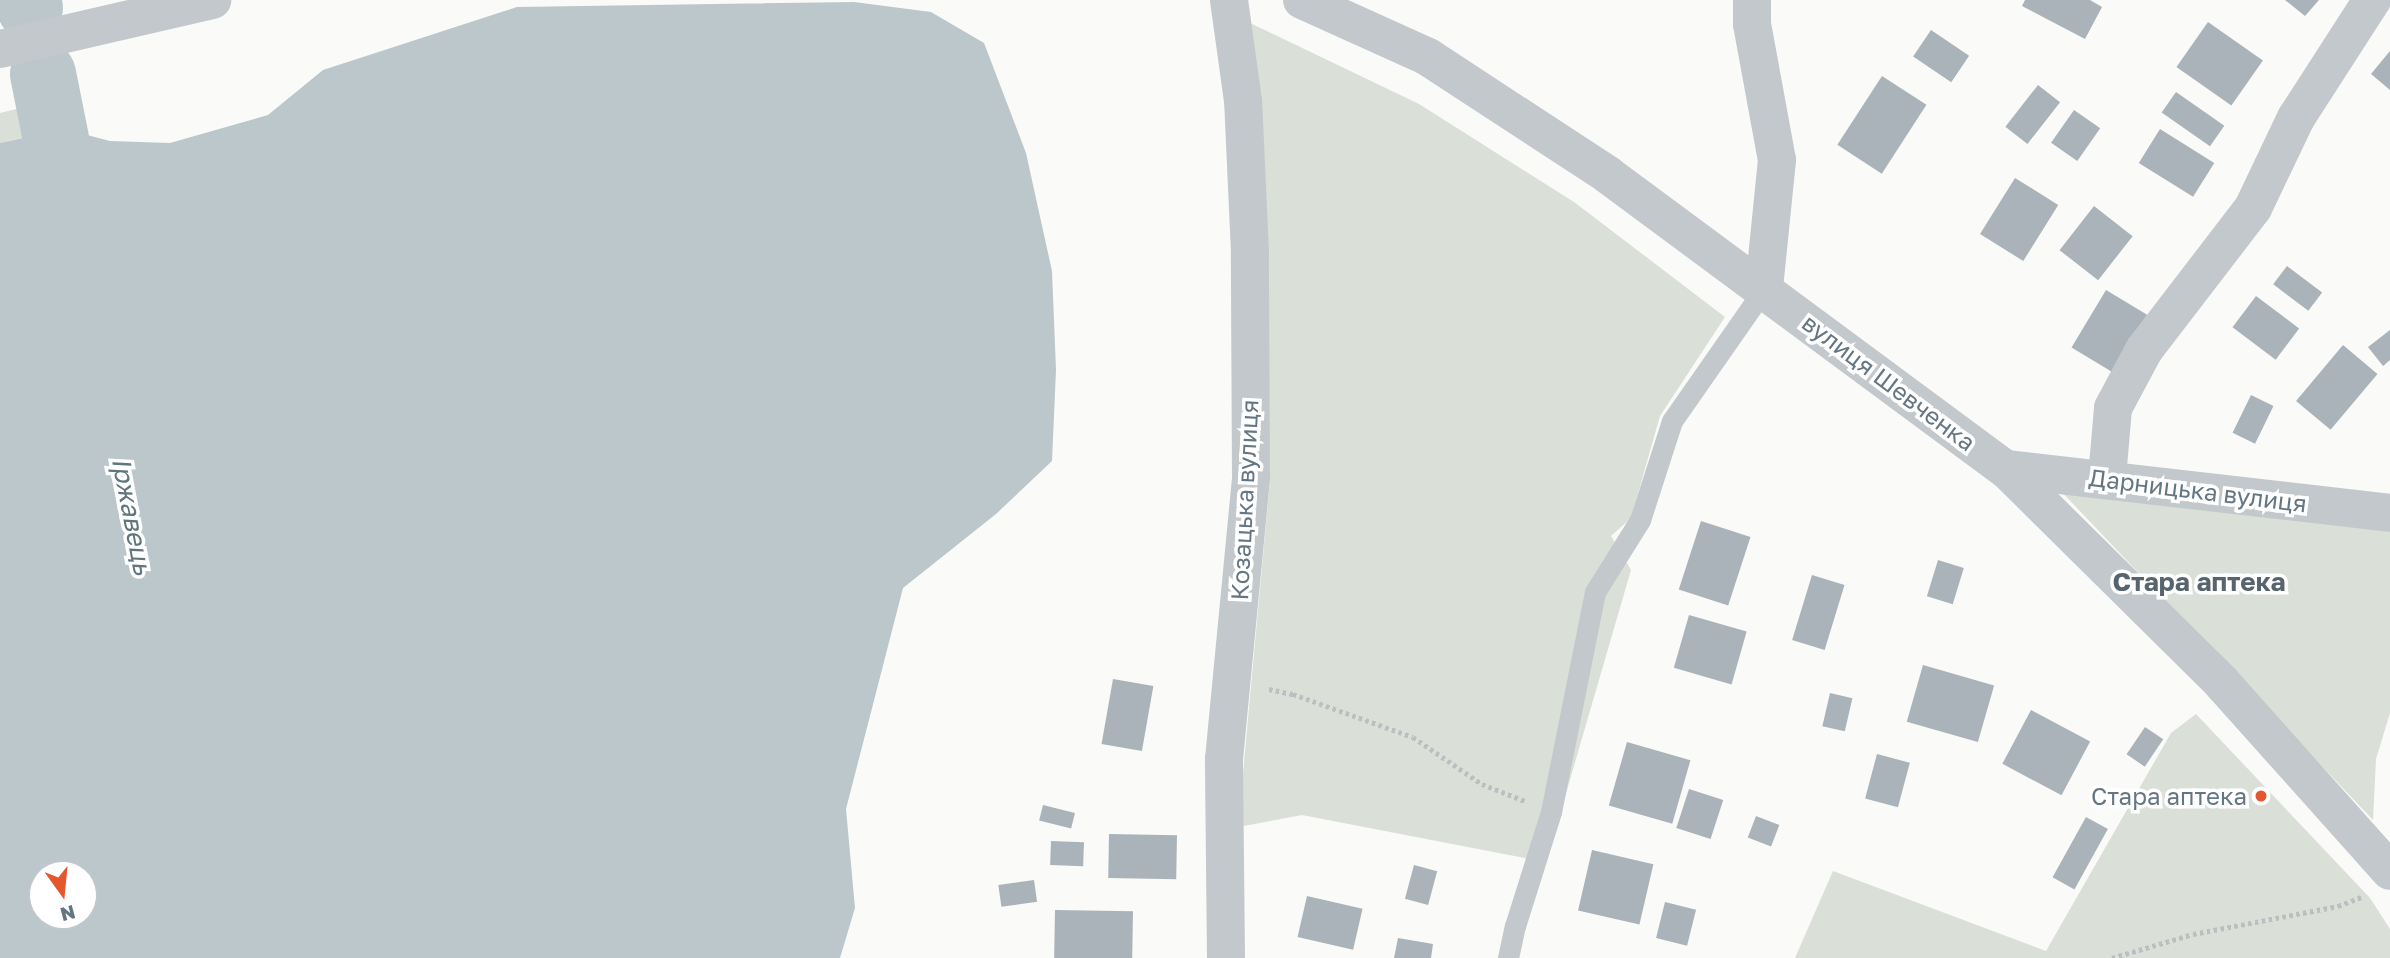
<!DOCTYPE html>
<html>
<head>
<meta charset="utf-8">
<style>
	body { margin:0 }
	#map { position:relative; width:2390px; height:958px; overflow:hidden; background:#fafaf8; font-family:"Golos Text",sans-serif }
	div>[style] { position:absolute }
	.green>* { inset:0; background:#dadfd7 }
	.water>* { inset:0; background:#bbc7cb }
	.river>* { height:66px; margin:-33px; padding:0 33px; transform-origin:33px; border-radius:33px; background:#bbc7cb }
	.building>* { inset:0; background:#aab3b9; transform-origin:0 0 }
	.path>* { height:4.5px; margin-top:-2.25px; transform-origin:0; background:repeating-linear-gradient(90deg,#bbbfc2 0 3.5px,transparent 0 7px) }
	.service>* { height:21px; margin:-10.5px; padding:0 10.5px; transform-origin:10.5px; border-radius:10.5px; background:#c3c8cc }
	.minor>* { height:38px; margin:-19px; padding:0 19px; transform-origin:19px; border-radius:19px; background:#c3c8cc }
	.tertiary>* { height:38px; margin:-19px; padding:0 19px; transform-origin:19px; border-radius:19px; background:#c3c8cc }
	.dots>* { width:19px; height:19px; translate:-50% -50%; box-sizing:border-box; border:4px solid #fff; border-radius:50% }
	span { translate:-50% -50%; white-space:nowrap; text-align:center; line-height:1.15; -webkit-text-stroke:7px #fff; paint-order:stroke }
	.street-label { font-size:24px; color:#657683 }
	.poi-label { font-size:24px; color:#657683 }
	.right { translate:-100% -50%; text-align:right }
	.water-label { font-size:26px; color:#60757c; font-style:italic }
	.neighbourhood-label { font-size:26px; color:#57646e; font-weight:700 }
	.north { position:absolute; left:28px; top:860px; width:70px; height:70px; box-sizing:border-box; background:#fff; border:2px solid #c1c8cd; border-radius:50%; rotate:165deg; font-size:19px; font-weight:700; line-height:28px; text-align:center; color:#657683 }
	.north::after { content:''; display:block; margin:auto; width:24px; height:32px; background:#e4572e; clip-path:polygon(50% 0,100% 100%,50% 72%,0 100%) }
</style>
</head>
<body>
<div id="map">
	<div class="green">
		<div style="clip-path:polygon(1248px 22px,1419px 104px,1574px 202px,1725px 317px,1660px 416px,1631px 518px,1611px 536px,1631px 570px,1546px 862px,1302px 815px,1238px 827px,1270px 480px,1259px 93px)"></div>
		<div style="clip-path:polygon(32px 105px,41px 116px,38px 134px,0 143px,0 113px)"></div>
		<div style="clip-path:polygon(2058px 488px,2390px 531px,2390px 713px,2376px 759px,2373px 820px)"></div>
		<div style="clip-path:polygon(2196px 714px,2370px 898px,2390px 929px,2390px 958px,1795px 958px,1833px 871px,2046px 951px,2171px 733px)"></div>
	</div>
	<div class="water">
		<div style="clip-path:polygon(evenodd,854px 2px,931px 12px,984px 43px,1026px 153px,1052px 271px,1056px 370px,1052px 461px,996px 514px,903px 588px,846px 809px,855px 908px,840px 958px,0 958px,0 143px,64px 129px,110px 141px,170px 143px,268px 115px,323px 70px,517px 7px,854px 2px,42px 874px,84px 874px,84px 916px,42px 916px,42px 874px)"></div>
	</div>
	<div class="river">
		<div style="left:28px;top:0;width:8px;rotate:76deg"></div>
		<div style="left:43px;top:74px;width:148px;rotate:78.7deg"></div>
	</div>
	<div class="building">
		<div style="clip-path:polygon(2025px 0,2090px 0,2102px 7px,2085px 39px,2022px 6px)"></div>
		<div style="clip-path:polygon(2285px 0,2319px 0,2305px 16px)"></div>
		<div style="left:2208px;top:22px;width:67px;height:55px;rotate:35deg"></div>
		<div style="left:1931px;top:30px;width:46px;height:32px;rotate:34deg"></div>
		<div style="clip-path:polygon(2390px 51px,2390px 90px,2371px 74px)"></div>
		<div style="left:1882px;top:76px;width:53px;height:82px;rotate:33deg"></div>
		<div style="left:2038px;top:85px;width:28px;height:53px;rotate:38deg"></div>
		<div style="left:2176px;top:92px;width:59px;height:25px;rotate:35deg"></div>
		<div style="left:2074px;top:110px;width:32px;height:40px;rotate:35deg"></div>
		<div style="left:2160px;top:129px;width:64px;height:40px;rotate:32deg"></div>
		<div style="left:2015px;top:178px;width:51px;height:66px;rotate:32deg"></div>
		<div style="left:2094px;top:206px;width:49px;height:56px;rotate:38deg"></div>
		<div style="left:2287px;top:266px;width:44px;height:23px;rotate:37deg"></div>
		<div style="left:2106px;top:290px;width:48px;height:67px;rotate:31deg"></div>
		<div style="left:2256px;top:296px;width:54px;height:39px;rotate:37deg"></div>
		<div style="clip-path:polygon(2390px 330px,2390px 360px,2383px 366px,2368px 347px)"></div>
		<div style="left:2343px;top:345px;width:45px;height:73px;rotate:40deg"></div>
		<div style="left:2251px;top:395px;width:25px;height:42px;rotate:26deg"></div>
		<div style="left:1701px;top:521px;width:52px;height:72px;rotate:18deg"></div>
		<div style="left:1938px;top:560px;width:27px;height:38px;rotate:17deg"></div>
		<div style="left:1812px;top:575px;width:34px;height:68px;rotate:17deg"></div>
		<div style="left:1689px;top:615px;width:60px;height:55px;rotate:16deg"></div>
		<div style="left:1923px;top:665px;width:74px;height:59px;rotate:16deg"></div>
		<div style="left:1113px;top:679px;width:41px;height:66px;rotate:10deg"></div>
		<div style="left:1830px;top:693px;width:23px;height:34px;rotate:13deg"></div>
		<div style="left:2031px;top:710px;width:67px;height:61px;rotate:28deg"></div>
		<div style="left:2145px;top:727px;width:22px;height:33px;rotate:34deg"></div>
		<div style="left:1627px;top:742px;width:66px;height:66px;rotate:16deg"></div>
		<div style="left:1877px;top:754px;width:34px;height:46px;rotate:15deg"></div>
		<div style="left:1689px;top:789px;width:36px;height:41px;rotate:18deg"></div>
		<div style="left:1043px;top:805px;width:33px;height:16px;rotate:14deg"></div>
		<div style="left:1756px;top:816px;width:25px;height:23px;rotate:21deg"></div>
		<div style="left:2086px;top:817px;width:25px;height:69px;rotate:29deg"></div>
		<div style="left:1109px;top:834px;width:68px;height:44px;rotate:1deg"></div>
		<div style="left:1051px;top:841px;width:33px;height:24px;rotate:2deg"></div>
		<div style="left:1592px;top:850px;width:63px;height:62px;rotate:13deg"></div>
		<div style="left:1414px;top:865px;width:24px;height:35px;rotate:15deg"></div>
		<div style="left:1034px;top:880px;width:22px;height:36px;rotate:82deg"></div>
		<div style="left:1307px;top:896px;width:57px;height:42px;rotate:13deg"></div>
		<div style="left:1665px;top:902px;width:32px;height:37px;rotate:14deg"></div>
		<div style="left:1055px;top:910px;width:78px;height:48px;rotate:1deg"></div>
		<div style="clip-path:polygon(1398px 938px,1433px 944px,1431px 958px,1394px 958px)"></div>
	</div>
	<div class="path">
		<div style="left:1269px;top:689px;width:25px;rotate:12deg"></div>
		<div style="left:1293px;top:694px;width:127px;rotate:19.7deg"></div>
		<div style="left:1413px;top:737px;width:83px;rotate:34.3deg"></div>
		<div style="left:1482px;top:784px;width:46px;rotate:21.6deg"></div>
		<div style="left:2112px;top:958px;width:84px;rotate:-16.5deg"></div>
		<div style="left:2193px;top:934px;width:148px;rotate:-10.9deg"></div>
		<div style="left:2338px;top:906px;width:26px;rotate:-21deg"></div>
	</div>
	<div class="service">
		<div style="left:1508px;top:958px;width:33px;rotate:-78deg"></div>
		<div style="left:1515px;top:926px;width:120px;rotate:-72.5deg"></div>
		<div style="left:1551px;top:812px;width:224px;rotate:-78.7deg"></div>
		<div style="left:1595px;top:592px;width:85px;rotate:-58deg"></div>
		<div style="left:1640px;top:520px;width:104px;rotate:-72.1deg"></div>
		<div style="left:1672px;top:421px;width:161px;rotate:-55.1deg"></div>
	</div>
	<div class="minor">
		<div style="left:1752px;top:0;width:24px;rotate:90deg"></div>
		<div style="left:1752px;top:24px;width:138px;rotate:79.6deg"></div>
		<div style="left:1777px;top:160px;width:130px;rotate:95.8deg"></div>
		<div style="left:2107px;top:478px;width:70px;rotate:-85.1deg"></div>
		<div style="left:2113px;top:408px;width:66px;rotate:-61.9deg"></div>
		<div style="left:2144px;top:350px;width:179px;rotate:-52.5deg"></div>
		<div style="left:2253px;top:208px;width:100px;rotate:-64.5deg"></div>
		<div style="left:2296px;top:118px;width:140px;rotate:-57.2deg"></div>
		<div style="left:1226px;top:958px;width:199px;rotate:-90.6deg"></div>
		<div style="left:1224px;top:759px;width:283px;rotate:-84.5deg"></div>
		<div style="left:1251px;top:477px;width:224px;rotate:-90.3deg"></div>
		<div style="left:1250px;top:253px;width:152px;rotate:-92.6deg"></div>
		<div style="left:1243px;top:101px;width:102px;rotate:-97.9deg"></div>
	</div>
	<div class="tertiary">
		<div style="left:1302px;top:0;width:138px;rotate:24.3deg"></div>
		<div style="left:1428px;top:57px;width:215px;rotate:33.2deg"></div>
		<div style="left:1608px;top:175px;width:495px;rotate:36.5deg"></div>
		<div style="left:2006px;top:469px;width:304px;rotate:44.7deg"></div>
		<div style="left:2222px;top:683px;width:252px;rotate:48.2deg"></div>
		<div style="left:0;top:49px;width:218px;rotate:-13deg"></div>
		<div style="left:2006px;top:469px;width:387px;rotate:6.5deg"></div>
	</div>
	<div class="dots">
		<div style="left:2261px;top:796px;background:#e4572e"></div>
	</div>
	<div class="street-label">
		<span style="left:1889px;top:382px;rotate:37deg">вулиця Шевченка</span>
		<span style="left:2198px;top:490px;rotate:7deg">Дарницька вулиця</span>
		<span style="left:1244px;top:500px;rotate:-87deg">Козацька вулиця</span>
	</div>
	<div class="poi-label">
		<span class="right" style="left:2247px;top:796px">Стара аптека</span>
	</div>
	<div class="water-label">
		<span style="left:132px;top:516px;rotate:79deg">Іржавець</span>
	</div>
	<div class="neighbourhood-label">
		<span style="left:2199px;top:582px">Стара аптека</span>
	</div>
	<div class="north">N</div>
</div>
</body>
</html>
